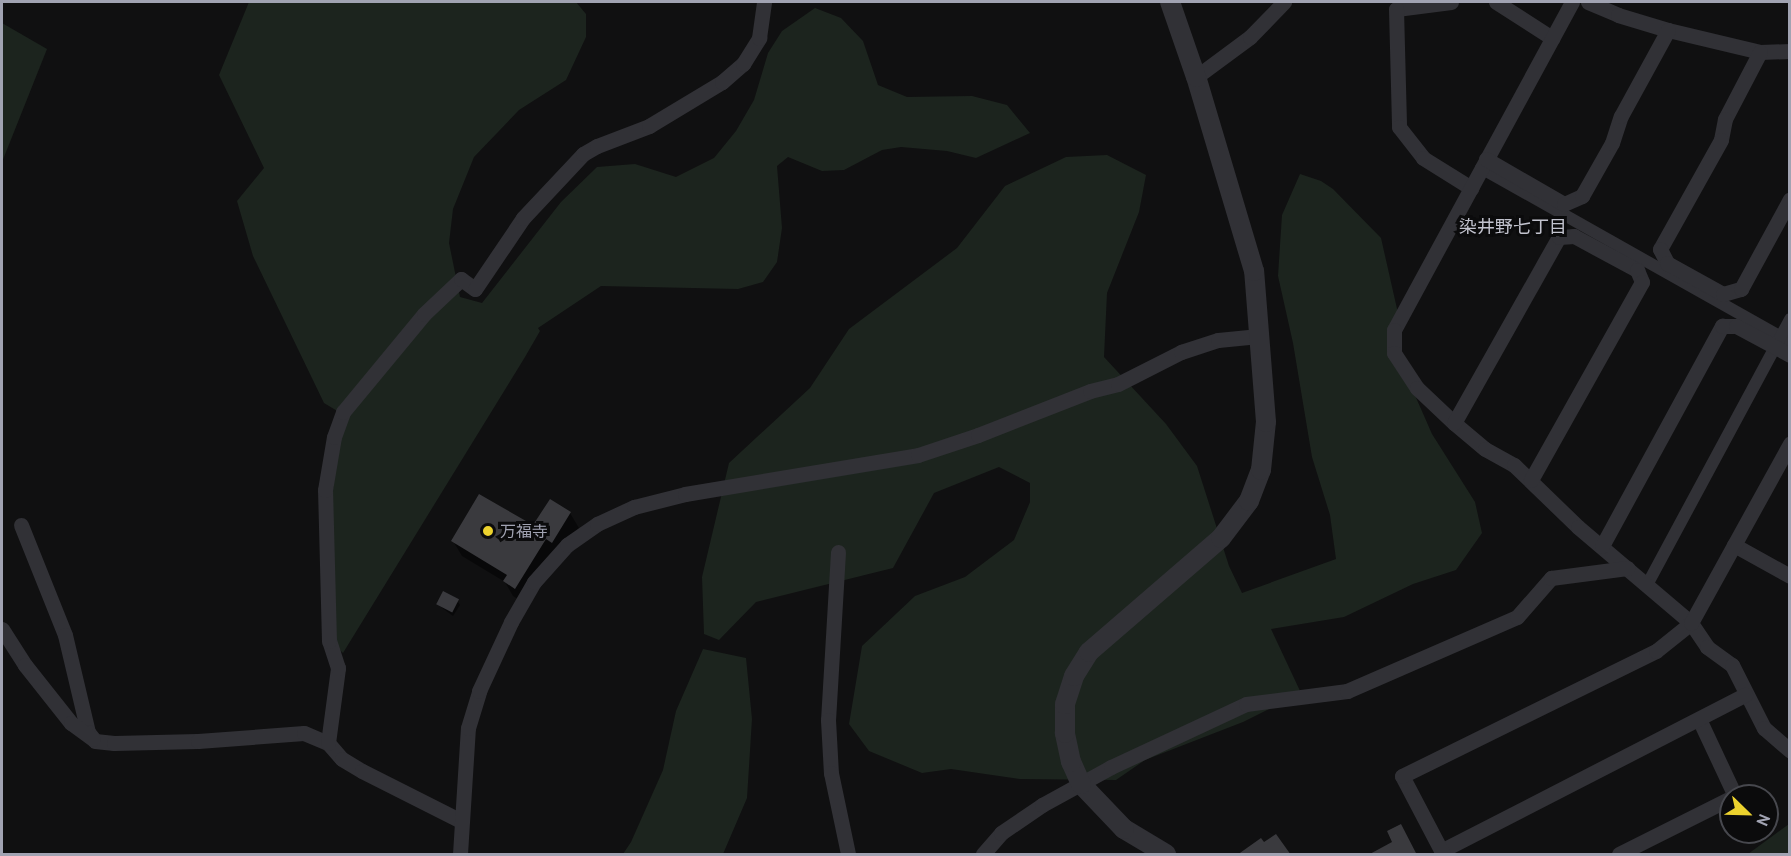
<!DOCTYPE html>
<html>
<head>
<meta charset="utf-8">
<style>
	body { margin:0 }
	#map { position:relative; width:1791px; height:856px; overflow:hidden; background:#101011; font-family:"PT Sans","Noto Sans JP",sans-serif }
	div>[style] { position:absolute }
	.green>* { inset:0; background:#1c241e }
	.shadow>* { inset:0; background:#0007 }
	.building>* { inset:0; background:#3a3a3e; transform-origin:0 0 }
	.pedestrian>* { height:12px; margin:-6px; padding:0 6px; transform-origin:6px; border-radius:6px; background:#313136 }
	.minor>* { height:15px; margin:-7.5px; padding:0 7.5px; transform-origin:7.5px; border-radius:7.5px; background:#313136 }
	.tertiary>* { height:20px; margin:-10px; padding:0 10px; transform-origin:10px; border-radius:10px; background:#313136 }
	.dots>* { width:16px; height:16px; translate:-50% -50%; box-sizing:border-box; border:3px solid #0b0b0c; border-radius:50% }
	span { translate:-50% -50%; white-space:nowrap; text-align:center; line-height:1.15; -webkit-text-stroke:6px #0b0b0c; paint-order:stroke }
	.poi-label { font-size:16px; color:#a1a3b2 }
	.left { translate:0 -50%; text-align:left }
	.neighbourhood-label { font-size:18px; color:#c2c3ce }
	.frame { position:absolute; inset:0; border:3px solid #a1a3b2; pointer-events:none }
	.north { position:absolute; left:1719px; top:784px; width:60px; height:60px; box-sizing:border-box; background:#0b0b0c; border:2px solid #47484e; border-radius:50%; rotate:113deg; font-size:16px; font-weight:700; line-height:24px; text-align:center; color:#a1a3b2 }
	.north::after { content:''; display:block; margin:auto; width:21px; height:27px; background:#ecd22e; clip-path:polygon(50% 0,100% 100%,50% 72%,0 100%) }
</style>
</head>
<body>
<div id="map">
	<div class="green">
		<div style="clip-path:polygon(249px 2px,576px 2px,586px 14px,586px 37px,566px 80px,519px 110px,474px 157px,453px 209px,449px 243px,460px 297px,482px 303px,561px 202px,597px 167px,635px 164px,676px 177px,714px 158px,736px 131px,754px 100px,768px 53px,782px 31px,815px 8px,841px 18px,863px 41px,878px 85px,907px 97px,972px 96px,1007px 105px,1030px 133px,976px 158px,947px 151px,901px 147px,882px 150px,844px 170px,822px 171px,788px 157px,777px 166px,782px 228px,777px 262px,763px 282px,738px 289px,601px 286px,538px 328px,540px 331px,525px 357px,343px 653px,333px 643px,329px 523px,338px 446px,349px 418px,324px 403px,253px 256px,237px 201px,264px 168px,219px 75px)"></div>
		<div style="clip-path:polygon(2px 23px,47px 49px,2px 162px)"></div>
		<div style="clip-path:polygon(1107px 155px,1146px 175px,1139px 212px,1107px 293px,1104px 357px,1166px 424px,1197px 466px,1229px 566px,1242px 593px,1336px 559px,1330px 515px,1312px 457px,1293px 343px,1278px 276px,1282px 215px,1300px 174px,1321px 181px,1333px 189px,1381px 238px,1400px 322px,1403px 368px,1432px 434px,1475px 502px,1482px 533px,1456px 570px,1413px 584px,1344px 617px,1271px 629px,1301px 693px,1243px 722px,1145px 760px,1116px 780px,1020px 779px,951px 769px,922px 773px,869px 751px,849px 724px,862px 646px,915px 596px,965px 577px,1014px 540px,1030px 502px,1030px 483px,999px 467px,934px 493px,893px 568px,756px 602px,719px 640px,704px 634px,702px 577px,729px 463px,810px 388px,849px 329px,957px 248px,1005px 186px,1066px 157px)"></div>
		<div style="clip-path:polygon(703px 649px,746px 658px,752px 719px,747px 798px,723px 854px,623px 854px,631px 842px,663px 770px,676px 711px)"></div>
		<div style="clip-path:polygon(1789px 824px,1789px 854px,1748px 854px)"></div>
	</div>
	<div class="shadow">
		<div style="clip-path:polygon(550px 501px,570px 513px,579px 528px,524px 603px,513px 596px,505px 582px,462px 556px,453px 541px,534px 527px)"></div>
		<div style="clip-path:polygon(457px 600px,460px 605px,453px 616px,437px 604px)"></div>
	</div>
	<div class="building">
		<div style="clip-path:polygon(479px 494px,533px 525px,550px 499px,571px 512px,552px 543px,546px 539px,515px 589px,503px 581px,507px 575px,451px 541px)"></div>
		<div style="left:443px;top:591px;width:18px;height:15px;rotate:27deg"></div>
		<div style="clip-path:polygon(1401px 824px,1417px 855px,1368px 855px,1392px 842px,1387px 831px)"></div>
		<div style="clip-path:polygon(1276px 834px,1291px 855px,1237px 855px,1261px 838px,1264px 842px)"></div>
	</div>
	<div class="pedestrian">
		<div style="left:1481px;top:168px;width:355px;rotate:29.4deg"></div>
		<div style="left:1647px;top:585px;width:302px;rotate:-61.7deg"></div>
	</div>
	<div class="minor">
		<div style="left:1451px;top:2px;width:55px;rotate:172.7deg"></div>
		<div style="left:1396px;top:9px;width:118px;rotate:88.5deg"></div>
		<div style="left:1399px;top:127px;width:39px;rotate:52deg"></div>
		<div style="left:1423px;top:158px;width:57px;rotate:32deg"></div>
		<div style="left:1496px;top:2px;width:67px;rotate:32.7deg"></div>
		<div style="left:1572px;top:2px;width:373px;rotate:118.5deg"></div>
		<div style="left:1394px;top:330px;width:23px;rotate:90deg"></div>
		<div style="left:1394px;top:353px;width:42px;rotate:56.7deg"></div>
		<div style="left:1417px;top:388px;width:51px;rotate:43.4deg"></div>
		<div style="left:1454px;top:423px;width:40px;rotate:40deg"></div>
		<div style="left:1485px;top:449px;width:33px;rotate:29deg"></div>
		<div style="left:1514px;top:465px;width:89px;rotate:44.1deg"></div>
		<div style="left:1578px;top:527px;width:148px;rotate:40.3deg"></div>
		<div style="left:1691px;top:623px;width:29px;rotate:56deg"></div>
		<div style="left:1707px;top:647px;width:31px;rotate:36deg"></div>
		<div style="left:1732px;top:665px;width:71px;rotate:63.1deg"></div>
		<div style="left:1764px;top:728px;width:35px;rotate:41deg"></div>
		<div style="left:1588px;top:2px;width:33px;rotate:23deg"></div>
		<div style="left:1618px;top:15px;width:52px;rotate:16.7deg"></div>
		<div style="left:1668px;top:30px;width:95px;rotate:13.4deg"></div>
		<div style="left:1760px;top:52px;width:30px;rotate:-2deg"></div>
		<div style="left:1760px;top:52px;width:76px;rotate:117.6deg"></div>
		<div style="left:1725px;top:119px;width:21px;rotate:101deg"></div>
		<div style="left:1721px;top:140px;width:125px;rotate:119.2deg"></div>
		<div style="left:1660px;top:249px;width:16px;rotate:63deg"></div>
		<div style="left:1667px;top:263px;width:64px;rotate:29deg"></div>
		<div style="left:1723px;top:294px;width:19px;rotate:-16deg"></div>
		<div style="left:1741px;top:289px;width:102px;rotate:-61.4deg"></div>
		<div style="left:1196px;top:77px;width:67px;rotate:-36.5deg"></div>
		<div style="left:1250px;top:37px;width:49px;rotate:-45.8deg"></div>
		<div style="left:1486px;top:159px;width:90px;rotate:30deg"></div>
		<div style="left:1564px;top:204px;width:20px;rotate:-24deg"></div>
		<div style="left:1582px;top:196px;width:61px;rotate:-60.5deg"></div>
		<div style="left:1612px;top:143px;width:28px;rotate:-72deg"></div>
		<div style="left:1621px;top:116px;width:98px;rotate:-61.3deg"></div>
		<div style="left:1454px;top:423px;width:214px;rotate:-60.6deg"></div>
		<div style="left:1559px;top:237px;width:15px;rotate:-4deg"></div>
		<div style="left:1574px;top:236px;width:72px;rotate:28.4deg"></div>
		<div style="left:1637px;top:270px;width:13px;rotate:67deg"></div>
		<div style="left:1642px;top:282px;width:227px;rotate:119.3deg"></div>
		<div style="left:21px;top:525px;width:118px;rotate:68.2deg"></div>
		<div style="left:65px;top:635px;width:100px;rotate:76.7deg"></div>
		<div style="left:88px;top:732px;width:11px;rotate:52deg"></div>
		<div style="left:95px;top:741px;width:19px;rotate:6deg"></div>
		<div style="left:114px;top:743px;width:84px;rotate:-1.4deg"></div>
		<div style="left:198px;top:741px;width:106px;rotate:-4.3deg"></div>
		<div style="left:304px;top:733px;width:26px;rotate:23deg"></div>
		<div style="left:328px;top:743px;width:21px;rotate:49deg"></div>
		<div style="left:342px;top:759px;width:23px;rotate:31deg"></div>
		<div style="left:362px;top:771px;width:111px;rotate:26.8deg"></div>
		<div style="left:1734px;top:545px;width:64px;rotate:29deg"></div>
		<div style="left:1602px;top:546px;width:251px;rotate:-61.4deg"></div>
		<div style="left:1722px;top:326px;width:14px"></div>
		<div style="left:1736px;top:326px;width:61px;rotate:28.2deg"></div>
		<div style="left:838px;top:552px;width:168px;rotate:93.4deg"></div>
		<div style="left:828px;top:720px;width:53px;rotate:86.8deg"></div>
		<div style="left:831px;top:773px;width:83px;rotate:78.1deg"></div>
		<div style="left:2px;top:629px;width:43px;rotate:57.4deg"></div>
		<div style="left:25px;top:665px;width:74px;rotate:51.6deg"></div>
		<div style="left:71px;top:723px;width:27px;rotate:36deg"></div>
		<div style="left:1699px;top:719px;width:85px;rotate:64.9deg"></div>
		<div style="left:328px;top:743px;width:76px;rotate:-82.4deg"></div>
		<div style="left:338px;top:668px;width:28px;rotate:-108deg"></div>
		<div style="left:329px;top:641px;width:151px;rotate:-91.5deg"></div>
		<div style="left:325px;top:490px;width:54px;rotate:-80.4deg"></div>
		<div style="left:334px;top:437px;width:27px;rotate:-70deg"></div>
		<div style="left:343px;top:412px;width:127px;rotate:-50.4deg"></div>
		<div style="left:424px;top:314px;width:51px;rotate:-43.4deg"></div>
		<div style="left:461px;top:279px;width:17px;rotate:36deg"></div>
		<div style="left:475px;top:289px;width:86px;rotate:-55.9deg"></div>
		<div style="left:523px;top:218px;width:88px;rotate:-46.8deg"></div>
		<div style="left:583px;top:154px;width:16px;rotate:-30deg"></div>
		<div style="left:597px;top:146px;width:56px;rotate:-21deg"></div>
		<div style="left:649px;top:126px;width:85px;rotate:-31.1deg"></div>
		<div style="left:722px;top:82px;width:28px;rotate:-41deg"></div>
		<div style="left:743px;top:64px;width:31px;rotate:-58deg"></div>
		<div style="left:759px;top:38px;width:36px;rotate:-82deg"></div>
		<div style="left:1441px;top:851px;width:342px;rotate:-27.2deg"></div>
		<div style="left:460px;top:854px;width:126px;rotate:-86.4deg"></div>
		<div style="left:468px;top:728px;width:39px;rotate:-73deg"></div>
		<div style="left:479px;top:691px;width:76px;rotate:-65.1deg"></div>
		<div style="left:511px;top:622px;width:46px;rotate:-60.1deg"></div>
		<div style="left:534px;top:582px;width:50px;rotate:-48.3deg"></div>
		<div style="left:567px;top:545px;width:37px;rotate:-35deg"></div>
		<div style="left:597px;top:524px;width:41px;rotate:-24.7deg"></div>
		<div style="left:634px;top:507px;width:53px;rotate:-14.3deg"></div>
		<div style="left:685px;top:494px;width:236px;rotate:-9.5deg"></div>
		<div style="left:918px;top:455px;width:63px;rotate:-18.4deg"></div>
		<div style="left:978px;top:435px;width:120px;rotate:-21.4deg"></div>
		<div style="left:1090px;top:391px;width:29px;rotate:-14deg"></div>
		<div style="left:1118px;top:384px;width:71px;rotate:-26.9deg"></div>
		<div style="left:1181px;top:352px;width:39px;rotate:-18deg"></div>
		<div style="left:1218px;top:340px;width:41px;rotate:-5.6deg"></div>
		<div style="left:983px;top:854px;width:28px;rotate:-49deg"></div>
		<div style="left:1001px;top:833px;width:50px;rotate:-34.3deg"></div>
		<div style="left:1042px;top:805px;width:79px;rotate:-28.8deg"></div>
		<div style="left:1111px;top:767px;width:149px;rotate:-25deg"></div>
		<div style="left:1246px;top:704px;width:102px;rotate:-7.3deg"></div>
		<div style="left:1347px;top:691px;width:185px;rotate:-23.5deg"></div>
		<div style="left:1517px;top:617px;width:52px;rotate:-48.9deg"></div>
		<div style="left:1551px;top:578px;width:77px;rotate:-7.5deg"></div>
		<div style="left:1443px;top:854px;width:88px;rotate:-117.7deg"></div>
		<div style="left:1402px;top:776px;width:283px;rotate:-26.2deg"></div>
		<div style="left:1656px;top:651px;width:45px;rotate:-38.7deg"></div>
		<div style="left:1691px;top:623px;width:205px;rotate:-61.1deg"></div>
		<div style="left:1619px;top:854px;width:125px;rotate:-26.6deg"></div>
	</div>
	<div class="tertiary">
		<div style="left:1166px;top:854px;width:49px;rotate:-149.2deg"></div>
		<div style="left:1124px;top:829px;width:62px;rotate:-133.7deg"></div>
		<div style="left:1081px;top:784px;width:24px;rotate:-114deg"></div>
		<div style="left:1071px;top:762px;width:30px;rotate:-102deg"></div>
		<div style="left:1065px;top:733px;width:29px;rotate:-90deg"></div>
		<div style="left:1065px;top:704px;width:29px;rotate:-72deg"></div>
		<div style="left:1074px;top:676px;width:28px;rotate:-58deg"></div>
		<div style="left:1089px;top:652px;width:174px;rotate:-40.8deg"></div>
		<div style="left:1221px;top:538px;width:46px;rotate:-52.9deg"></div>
		<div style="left:1249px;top:501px;width:33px;rotate:-69deg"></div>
		<div style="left:1261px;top:470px;width:48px;rotate:-84.1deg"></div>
		<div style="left:1266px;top:422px;width:151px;rotate:-94.5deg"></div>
		<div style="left:1254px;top:271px;width:202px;rotate:-106.6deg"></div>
		<div style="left:1196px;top:77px;width:79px;rotate:-109.1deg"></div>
	</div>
	<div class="dots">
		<div style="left:488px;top:531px;background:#ecd22e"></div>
	</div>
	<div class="poi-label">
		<span class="left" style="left:500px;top:531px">万福寺</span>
	</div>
	<div class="neighbourhood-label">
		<span style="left:1513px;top:227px">染井野七丁目</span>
	</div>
	<div class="frame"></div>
	<div class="north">N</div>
</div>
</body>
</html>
